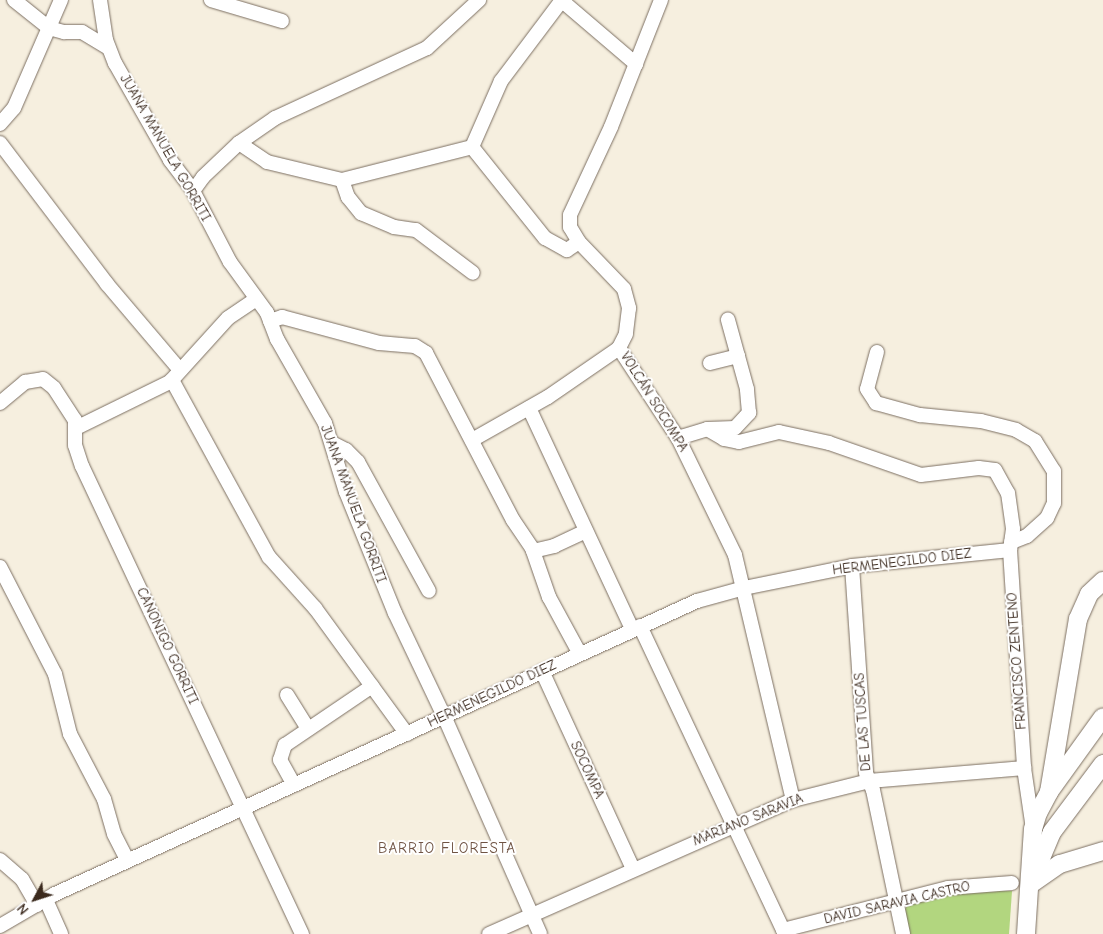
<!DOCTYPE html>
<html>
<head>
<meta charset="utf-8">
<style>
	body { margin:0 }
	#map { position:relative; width:1103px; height:934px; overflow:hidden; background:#f6efdf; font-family:"Comic Neue",sans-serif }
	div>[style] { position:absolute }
	.green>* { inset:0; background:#b2d67f }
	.roads { filter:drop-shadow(0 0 1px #7c6f62) drop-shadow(0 0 1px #7c6f62) }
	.minor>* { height:14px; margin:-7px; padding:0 7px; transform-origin:7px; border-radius:7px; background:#fff }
	.major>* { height:18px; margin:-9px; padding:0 9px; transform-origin:9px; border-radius:9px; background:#fff }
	span { translate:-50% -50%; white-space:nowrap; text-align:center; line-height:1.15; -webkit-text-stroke:4px #fff; paint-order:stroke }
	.street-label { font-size:14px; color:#3b2a1e }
	.neighbourhood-label { font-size:15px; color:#705444; letter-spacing:1px }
	.north { position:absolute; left:10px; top:874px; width:50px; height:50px; -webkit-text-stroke:4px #fff; paint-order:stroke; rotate:230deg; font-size:14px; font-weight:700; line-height:20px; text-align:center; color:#3b2a1e }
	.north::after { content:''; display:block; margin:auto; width:18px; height:22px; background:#3b2a1e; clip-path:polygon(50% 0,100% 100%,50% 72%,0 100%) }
</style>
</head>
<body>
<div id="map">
	<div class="green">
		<div style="clip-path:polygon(964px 891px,1012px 891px,1009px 934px,909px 934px,904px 911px,909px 902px)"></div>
	</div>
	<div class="roads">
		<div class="minor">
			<div style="left:14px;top:0;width:45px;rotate:38.7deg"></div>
			<div style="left:49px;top:28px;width:16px;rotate:15deg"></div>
			<div style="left:64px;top:32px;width:18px"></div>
			<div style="left:82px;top:32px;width:31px;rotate:31deg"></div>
			<div style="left:100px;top:0;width:40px;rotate:81.5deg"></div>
			<div style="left:106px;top:40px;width:25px;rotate:69deg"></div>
			<div style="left:115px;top:63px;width:112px;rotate:60.4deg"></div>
			<div style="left:170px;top:160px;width:39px;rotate:53deg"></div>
			<div style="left:193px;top:191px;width:80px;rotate:62.5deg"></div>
			<div style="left:230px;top:262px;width:63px;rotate:54deg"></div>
			<div style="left:267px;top:313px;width:28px;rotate:69deg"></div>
			<div style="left:277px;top:339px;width:97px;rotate:60.3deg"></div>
			<div style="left:325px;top:423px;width:72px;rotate:73.1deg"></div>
			<div style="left:346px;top:492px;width:131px;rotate:68deg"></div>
			<div style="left:395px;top:613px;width:114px;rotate:64.6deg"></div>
			<div style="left:444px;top:716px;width:238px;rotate:66.2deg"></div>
			<div style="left:211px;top:0;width:74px;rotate:16.5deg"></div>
			<div style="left:561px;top:0;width:99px;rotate:40.5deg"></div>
			<div style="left:661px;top:0;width:136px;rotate:111.5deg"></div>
			<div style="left:611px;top:127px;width:97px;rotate:115deg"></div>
			<div style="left:570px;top:215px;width:12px;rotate:90deg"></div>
			<div style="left:570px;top:227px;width:17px;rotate:59deg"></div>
			<div style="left:579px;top:242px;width:65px;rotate:46.2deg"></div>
			<div style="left:624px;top:289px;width:20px;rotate:75deg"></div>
			<div style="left:629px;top:308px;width:26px;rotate:97deg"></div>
			<div style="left:626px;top:334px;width:16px;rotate:117deg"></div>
			<div style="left:619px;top:348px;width:108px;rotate:56.8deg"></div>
			<div style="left:678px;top:438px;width:130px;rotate:64deg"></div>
			<div style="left:735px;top:555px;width:252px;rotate:76.7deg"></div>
			<div style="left:0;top:124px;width:21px;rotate:-49deg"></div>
			<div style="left:14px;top:108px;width:118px;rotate:-66.5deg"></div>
			<div style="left:0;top:143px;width:177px;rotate:52.8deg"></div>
			<div style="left:107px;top:284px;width:113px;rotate:49.7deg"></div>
			<div style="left:239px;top:143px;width:44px;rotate:-34.8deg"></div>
			<div style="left:275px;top:118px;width:167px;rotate:-24.7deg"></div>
			<div style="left:427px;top:48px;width:71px;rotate:-42.7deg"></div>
			<div style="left:472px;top:147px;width:72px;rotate:-66.3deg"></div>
			<div style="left:501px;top:81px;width:101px;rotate:-53deg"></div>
			<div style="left:342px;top:180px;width:18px;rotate:71deg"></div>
			<div style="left:348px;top:197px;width:21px;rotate:51deg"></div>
			<div style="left:361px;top:213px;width:36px;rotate:23deg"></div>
			<div style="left:394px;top:227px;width:22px;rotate:8deg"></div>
			<div style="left:416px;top:230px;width:71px;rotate:37deg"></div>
			<div style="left:193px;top:191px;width:17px;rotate:-54deg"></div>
			<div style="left:203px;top:177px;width:50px;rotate:-43.4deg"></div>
			<div style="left:239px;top:143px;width:34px;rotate:34deg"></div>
			<div style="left:267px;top:162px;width:77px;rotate:13.5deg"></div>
			<div style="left:342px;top:180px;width:134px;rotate:-14.2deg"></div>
			<div style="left:472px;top:147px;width:117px;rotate:51.3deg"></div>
			<div style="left:545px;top:238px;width:25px;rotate:29deg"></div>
			<div style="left:567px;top:250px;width:14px;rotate:-34deg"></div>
			<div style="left:270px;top:321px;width:13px;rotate:-18deg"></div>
			<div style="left:282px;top:317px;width:100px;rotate:15deg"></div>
			<div style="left:379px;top:343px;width:36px;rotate:5deg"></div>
			<div style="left:415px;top:346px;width:13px;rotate:32deg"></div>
			<div style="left:426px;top:353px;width:188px;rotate:62.5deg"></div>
			<div style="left:513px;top:520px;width:34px;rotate:56deg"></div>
			<div style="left:532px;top:548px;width:52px;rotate:70.9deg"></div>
			<div style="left:549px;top:597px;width:65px;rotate:61.5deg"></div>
			<div style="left:877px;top:352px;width:38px;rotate:105deg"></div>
			<div style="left:867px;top:389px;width:17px;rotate:57deg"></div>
			<div style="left:876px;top:403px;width:46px;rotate:15.3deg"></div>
			<div style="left:920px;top:415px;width:61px;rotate:5.6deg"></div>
			<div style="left:981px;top:421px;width:36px;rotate:14deg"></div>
			<div style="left:1016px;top:430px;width:22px;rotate:30deg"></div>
			<div style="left:1035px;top:441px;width:36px;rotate:58deg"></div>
			<div style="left:1054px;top:471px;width:32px;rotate:90deg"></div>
			<div style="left:1054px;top:503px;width:17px;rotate:115deg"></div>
			<div style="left:1047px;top:518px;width:27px;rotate:138deg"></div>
			<div style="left:1027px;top:536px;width:17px;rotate:159deg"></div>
			<div style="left:710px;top:363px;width:29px;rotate:-14deg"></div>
			<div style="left:172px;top:380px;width:202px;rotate:61.3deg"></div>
			<div style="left:269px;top:557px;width:69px;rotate:48deg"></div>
			<div style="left:315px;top:608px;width:156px;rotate:53.9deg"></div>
			<div style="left:0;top:403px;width:33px;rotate:-40deg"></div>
			<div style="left:25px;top:382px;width:18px;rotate:-9deg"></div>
			<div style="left:43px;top:379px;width:14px;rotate:39deg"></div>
			<div style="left:54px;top:388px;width:38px;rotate:57deg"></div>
			<div style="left:75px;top:420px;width:25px;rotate:90deg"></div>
			<div style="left:75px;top:445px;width:22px;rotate:72deg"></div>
			<div style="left:82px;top:466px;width:517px;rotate:64.82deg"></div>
			<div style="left:529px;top:408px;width:244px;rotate:65deg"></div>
			<div style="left:76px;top:428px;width:105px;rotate:-26.1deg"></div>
			<div style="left:170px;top:382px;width:86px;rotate:-47.8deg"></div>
			<div style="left:228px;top:318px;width:32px;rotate:-34deg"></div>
			<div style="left:708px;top:429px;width:27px;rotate:-2deg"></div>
			<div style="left:735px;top:428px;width:21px;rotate:-47deg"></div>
			<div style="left:749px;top:413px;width:24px;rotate:-95deg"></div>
			<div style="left:747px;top:389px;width:72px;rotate:-105.4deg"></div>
			<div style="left:678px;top:438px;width:30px;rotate:-17deg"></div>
			<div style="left:707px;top:429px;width:20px;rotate:30deg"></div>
			<div style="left:724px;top:439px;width:15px;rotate:11deg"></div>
			<div style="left:739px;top:442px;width:41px;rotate:-14deg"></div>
			<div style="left:779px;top:432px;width:51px;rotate:12.4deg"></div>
			<div style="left:829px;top:443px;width:97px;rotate:19.2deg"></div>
			<div style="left:921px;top:475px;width:58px;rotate:-6.9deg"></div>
			<div style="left:979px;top:468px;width:16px;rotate:7deg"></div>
			<div style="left:995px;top:470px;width:26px;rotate:61deg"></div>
			<div style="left:1008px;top:493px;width:36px;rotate:82deg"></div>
			<div style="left:1013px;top:529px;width:21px;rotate:98deg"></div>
			<div style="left:1010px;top:550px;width:218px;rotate:86.3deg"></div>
			<div style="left:1024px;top:768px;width:62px;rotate:81.6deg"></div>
			<div style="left:472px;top:440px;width:87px;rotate:-29.5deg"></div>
			<div style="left:548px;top:397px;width:86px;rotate:-34.6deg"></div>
			<div style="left:332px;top:443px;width:16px;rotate:27deg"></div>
			<div style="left:346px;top:450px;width:17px;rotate:45deg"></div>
			<div style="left:358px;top:462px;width:147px;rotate:61.2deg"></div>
			<div style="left:533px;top:551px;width:22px;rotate:-13deg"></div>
			<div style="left:554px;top:546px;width:35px;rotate:-25deg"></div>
			<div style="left:852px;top:566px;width:207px;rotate:86.1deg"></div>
			<div style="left:866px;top:773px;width:18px;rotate:68deg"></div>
			<div style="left:873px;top:790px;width:147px;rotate:78.2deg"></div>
			<div style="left:0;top:567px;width:120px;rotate:62.8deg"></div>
			<div style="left:55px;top:674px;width:62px;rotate:76deg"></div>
			<div style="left:70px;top:734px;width:73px;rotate:62.4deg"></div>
			<div style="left:104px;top:799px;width:36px;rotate:74deg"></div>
			<div style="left:114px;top:834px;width:30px;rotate:63deg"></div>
			<div style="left:640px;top:626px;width:340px;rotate:64.8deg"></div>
			<div style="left:542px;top:671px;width:218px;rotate:65.3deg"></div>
			<div style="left:287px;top:695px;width:40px;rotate:58deg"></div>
			<div style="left:294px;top:785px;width:29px;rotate:-119deg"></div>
			<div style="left:280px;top:760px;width:16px;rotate:-72deg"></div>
			<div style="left:285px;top:745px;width:105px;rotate:-34.1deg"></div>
			<div style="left:0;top:860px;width:29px;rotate:41deg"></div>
			<div style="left:22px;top:879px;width:30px;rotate:60deg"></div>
			<div style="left:46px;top:900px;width:37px;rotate:66deg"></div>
			<div style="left:0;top:926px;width:64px;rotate:-30.2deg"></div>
			<div style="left:55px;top:894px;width:706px;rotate:-24.53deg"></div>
			<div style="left:697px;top:601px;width:49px;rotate:-15.5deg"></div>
			<div style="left:744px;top:588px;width:110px;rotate:-11.5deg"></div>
			<div style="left:852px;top:566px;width:159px;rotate:-5.8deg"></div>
			<div style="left:783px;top:930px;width:170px;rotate:-14.3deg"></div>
			<div style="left:948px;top:888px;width:64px;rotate:-4.5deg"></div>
			<div style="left:489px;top:934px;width:332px;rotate:-23.8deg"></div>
			<div style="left:793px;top:800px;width:78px;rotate:-14deg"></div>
			<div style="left:869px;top:781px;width:156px;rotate:-4.8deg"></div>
		</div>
		<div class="major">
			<div style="left:1049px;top:792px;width:175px;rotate:-80.5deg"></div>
			<div style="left:1078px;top:619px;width:27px;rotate:-66deg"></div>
			<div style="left:1089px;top:594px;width:19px;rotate:-43deg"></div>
			<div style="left:1036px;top:870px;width:41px;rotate:-67.2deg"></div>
			<div style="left:1052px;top:832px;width:85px;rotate:-53.1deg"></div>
			<div style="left:1031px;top:884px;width:35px;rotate:-35deg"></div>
			<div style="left:1060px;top:864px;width:45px;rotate:-16.8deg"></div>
			<div style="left:1026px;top:934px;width:105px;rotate:-86.2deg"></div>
			<div style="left:1033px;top:829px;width:17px;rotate:-73deg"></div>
			<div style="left:1038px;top:813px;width:24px;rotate:-62deg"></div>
			<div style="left:1049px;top:792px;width:92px;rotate:-54.2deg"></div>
		</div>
	</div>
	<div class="street-label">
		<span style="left:165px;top:148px;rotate:60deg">JUANA MANUELA GORRITI</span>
		<span style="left:654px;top:402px;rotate:58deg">VOLCÁN SOCOMPA</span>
		<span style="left:353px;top:504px;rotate:70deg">JUANA MANUELA GORRITI</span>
		<span style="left:902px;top:562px;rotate:-7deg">HERMENEGILDO DIEZ</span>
		<span style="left:167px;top:646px;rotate:65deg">CANONIGO GORRITI</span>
		<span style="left:1017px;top:661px;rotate:-94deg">FRANCISCO ZENTENO</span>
		<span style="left:492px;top:694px;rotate:-25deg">HERMENEGILDO DIEZ</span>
		<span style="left:863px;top:722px;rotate:-94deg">DE LAS TUSCAS</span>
		<span style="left:587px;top:770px;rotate:65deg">SOCOMPA</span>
		<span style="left:748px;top:820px;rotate:-22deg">MARIANO SARAVIA</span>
		<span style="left:897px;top:903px;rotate:-13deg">DAVID SARAVIA CASTRO</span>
	</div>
	<div class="neighbourhood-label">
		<span style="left:447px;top:849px">BARRIO FLORESTA</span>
	</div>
	<div class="north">N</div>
</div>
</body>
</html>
